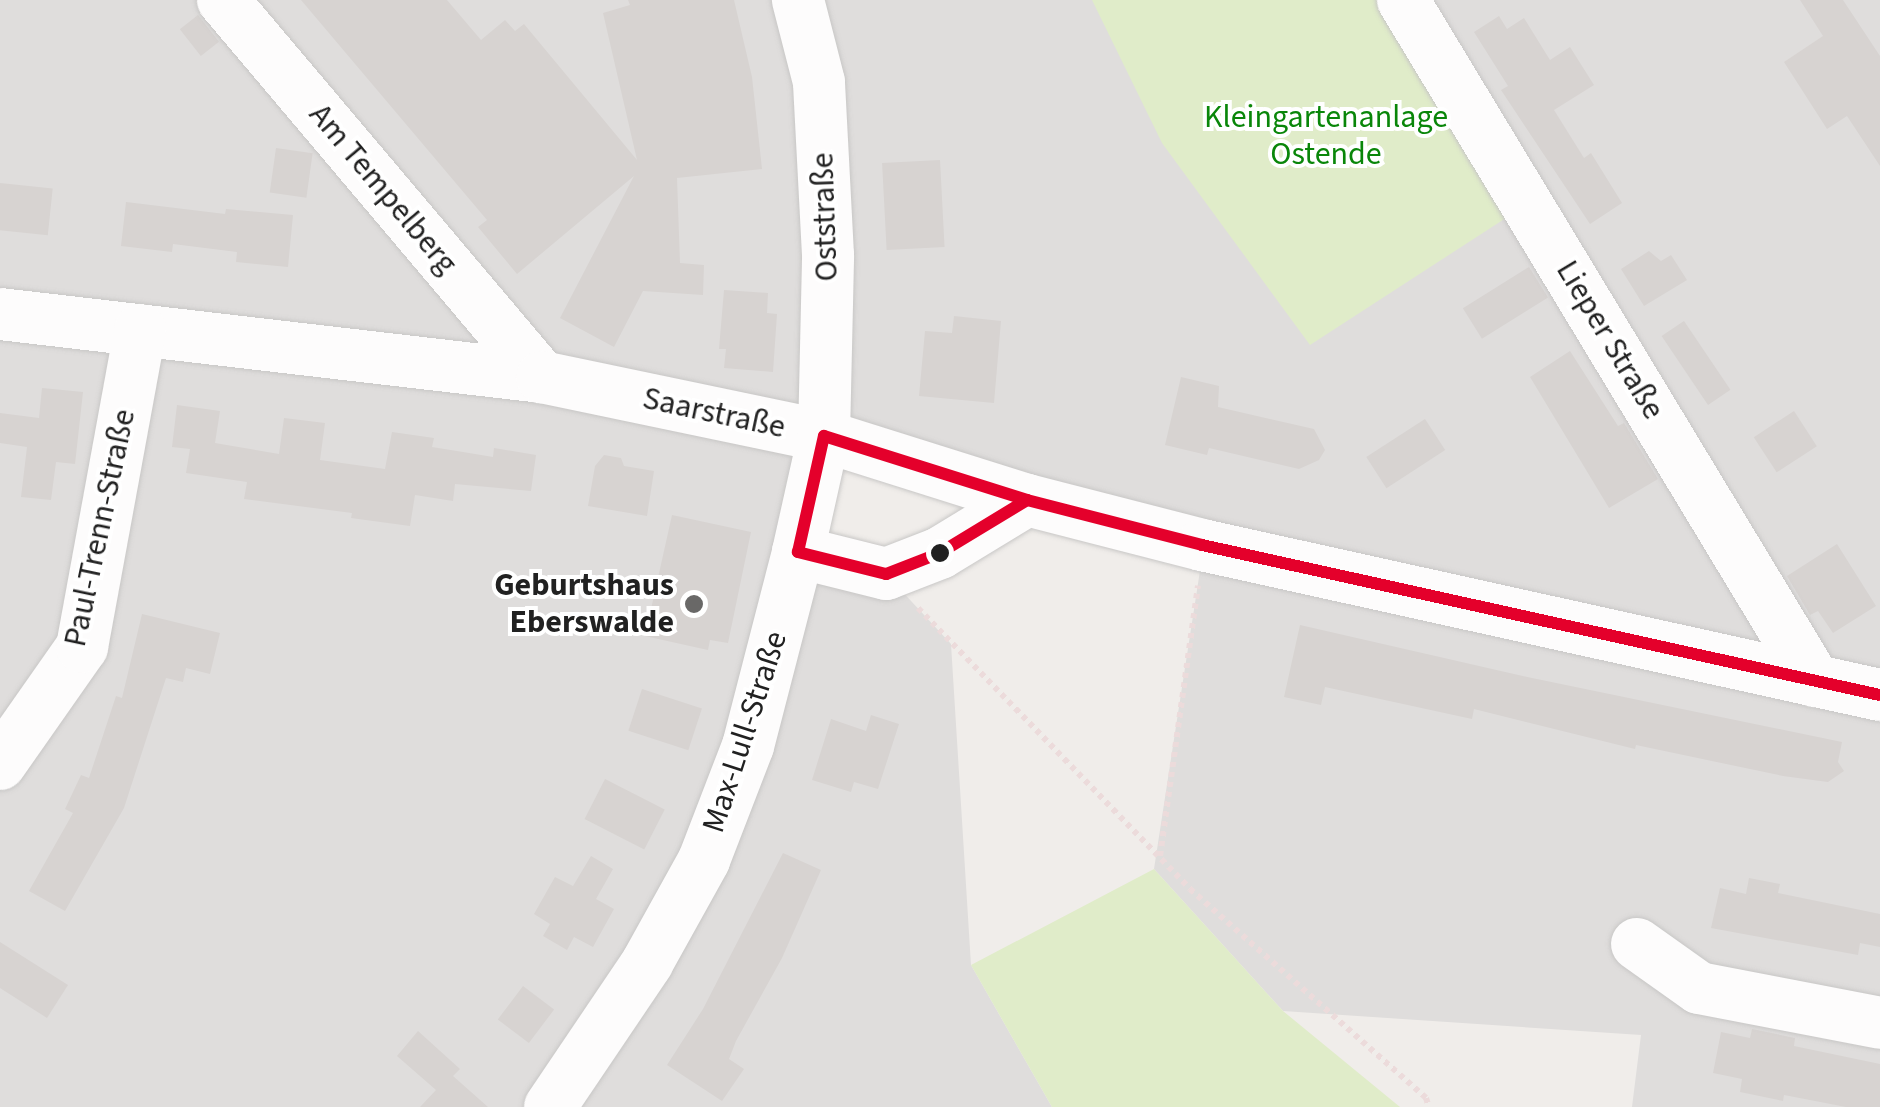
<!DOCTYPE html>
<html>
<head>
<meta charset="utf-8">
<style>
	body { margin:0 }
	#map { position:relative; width:1880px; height:1107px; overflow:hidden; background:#f0edea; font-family:"Source Sans 3",sans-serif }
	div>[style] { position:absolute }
	.residential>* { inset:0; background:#dfdddc }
	.grass>* { inset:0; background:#e0ecc9 }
	.building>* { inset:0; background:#d7d3d1; transform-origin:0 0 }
	.path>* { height:6px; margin-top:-3px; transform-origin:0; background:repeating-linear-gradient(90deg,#ecdbdb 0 5px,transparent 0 10px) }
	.roads { filter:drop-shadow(0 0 2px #c8c7c6) drop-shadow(0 0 2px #c8c7c6) }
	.minor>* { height:52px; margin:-26px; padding:0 26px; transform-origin:26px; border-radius:26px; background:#fdfcfc }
	.bus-1>* { height:12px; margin:-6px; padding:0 6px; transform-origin:6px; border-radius:6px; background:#e4002b }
	.dots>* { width:28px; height:28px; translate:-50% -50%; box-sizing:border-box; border:5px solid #fff; border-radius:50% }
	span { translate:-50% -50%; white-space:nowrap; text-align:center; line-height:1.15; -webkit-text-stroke:8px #fff; paint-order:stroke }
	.park-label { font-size:32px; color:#098609 }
	.street-label { font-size:32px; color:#212121 }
	.poi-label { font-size:32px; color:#212121; font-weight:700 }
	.right { translate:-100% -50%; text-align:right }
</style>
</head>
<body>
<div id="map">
	<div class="residential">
		<div style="clip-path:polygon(0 0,1880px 0,1880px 1107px,1632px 1107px,1641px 1035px,1283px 1011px,1154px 869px,1201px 564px,824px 436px,798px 552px,886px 574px,951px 644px,971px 965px,1052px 1107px,0 1107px)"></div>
	</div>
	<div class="grass">
		<div style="clip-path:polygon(1092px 0,1401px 0,1529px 203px,1310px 345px,1162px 143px)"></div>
		<div style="clip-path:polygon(1154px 869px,1283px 1011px,1400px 1107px,1052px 1107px,971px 965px)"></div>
	</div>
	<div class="building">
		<div style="clip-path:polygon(301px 0,447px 0,481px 40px,505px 20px,515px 31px,524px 24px,637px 160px,603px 13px,630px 5px,628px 0,734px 0,752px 77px,762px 169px,677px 178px,680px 263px,704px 265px,703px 295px,643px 291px,614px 347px,560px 318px,634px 176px,517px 274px,478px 227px,487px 220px)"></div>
		<div style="clip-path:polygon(1800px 0,1843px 0,1880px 56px,1880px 166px,1847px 116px,1827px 129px,1784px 62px,1823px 36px)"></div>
		<div style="left:198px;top:15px;width:34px;height:23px;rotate:52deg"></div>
		<div style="clip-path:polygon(1499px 16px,1507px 29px,1524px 18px,1550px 60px,1570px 47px,1594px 85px,1554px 110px,1584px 158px,1591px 153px,1622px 203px,1590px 224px,1501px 90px,1508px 86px,1474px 32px)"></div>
		<div style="left:276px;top:148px;width:37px;height:45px;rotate:8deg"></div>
		<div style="left:940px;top:160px;width:87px;height:58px;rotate:87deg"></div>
		<div style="left:0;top:183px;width:53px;height:47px;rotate:6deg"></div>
		<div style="clip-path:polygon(126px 202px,225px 214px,226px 209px,293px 215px,288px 267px,236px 262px,237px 252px,173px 244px,172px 252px,121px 246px)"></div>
		<div style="clip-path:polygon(1649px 251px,1661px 261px,1671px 255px,1687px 280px,1644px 306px,1621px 269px)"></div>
		<div style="left:1529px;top:267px;width:36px;height:78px;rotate:58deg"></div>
		<div style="clip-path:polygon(724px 290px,768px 293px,767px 313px,777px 314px,773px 372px,724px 368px,726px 349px,719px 349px)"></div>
		<div style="clip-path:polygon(954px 316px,1001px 321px,994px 403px,919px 396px,925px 331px,952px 333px)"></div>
		<div style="left:1684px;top:321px;width:83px;height:27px;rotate:56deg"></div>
		<div style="clip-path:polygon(1570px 351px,1618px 426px,1624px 423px,1658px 479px,1609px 508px,1530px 377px)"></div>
		<div style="clip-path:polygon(1181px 377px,1219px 386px,1218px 407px,1314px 429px,1325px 450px,1319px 460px,1299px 469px,1209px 448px,1207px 455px,1165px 445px)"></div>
		<div style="clip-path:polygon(42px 388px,83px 392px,75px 464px,56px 462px,51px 500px,21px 497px,27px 447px,0 443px,0 413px,39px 418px)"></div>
		<div style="clip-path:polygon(177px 405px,220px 411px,215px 443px,279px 454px,284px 418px,325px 423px,320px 460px,385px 469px,392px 432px,434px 438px,432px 447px,463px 452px,493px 457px,494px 448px,536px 455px,531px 491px,455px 484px,453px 501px,415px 495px,410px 526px,351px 518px,352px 513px,244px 499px,247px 482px,186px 473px,190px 449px,172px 447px)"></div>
		<div style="left:1794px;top:411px;width:42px;height:48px;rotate:57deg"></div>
		<div style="left:1425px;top:419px;width:37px;height:70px;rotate:57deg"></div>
		<div style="clip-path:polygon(604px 455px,621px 458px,624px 466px,654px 471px,647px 516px,588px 506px,595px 466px)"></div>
		<div style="clip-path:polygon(672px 515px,751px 532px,728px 643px,710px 640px,708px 650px,645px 636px)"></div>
		<div style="clip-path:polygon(1837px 544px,1876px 606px,1833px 633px,1818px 611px,1810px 615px,1787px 576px)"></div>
		<div style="clip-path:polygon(142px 614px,220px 633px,210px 674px,186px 668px,183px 682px,166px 678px,124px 808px,65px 911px,29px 891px,73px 813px,65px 809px,81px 775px,89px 778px,116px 696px,122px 698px)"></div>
		<div style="clip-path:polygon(1300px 625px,1532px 678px,1842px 742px,1838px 762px,1844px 771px,1828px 782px,1783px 776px,1636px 745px,1635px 749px,1474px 709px,1472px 719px,1325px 687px,1321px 705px,1284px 697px)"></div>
		<div style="left:642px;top:689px;width:63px;height:44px;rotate:18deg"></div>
		<div style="clip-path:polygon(871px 715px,899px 724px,878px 789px,854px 782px,851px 792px,812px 780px,831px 719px,866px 731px)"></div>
		<div style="left:605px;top:779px;width:67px;height:45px;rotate:27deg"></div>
		<div style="clip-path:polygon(783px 853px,821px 870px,782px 958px,736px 1041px,729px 1059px,744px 1069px,722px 1101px,667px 1065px,703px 1009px)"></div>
		<div style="clip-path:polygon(591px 856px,613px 869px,596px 899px,614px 909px,593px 947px,574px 937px,567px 950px,543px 936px,550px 924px,534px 914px,555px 877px,573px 886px)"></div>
		<div style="clip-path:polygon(1749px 878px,1780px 884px,1778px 893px,1880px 914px,1880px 947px,1860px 943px,1858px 955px,1711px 928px,1720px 888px,1746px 894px)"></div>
		<div style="clip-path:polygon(0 942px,68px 985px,47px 1018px,0 988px)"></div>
		<div style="left:523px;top:986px;width:39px;height:42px;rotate:37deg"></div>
		<div style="clip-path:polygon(1752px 1029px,1795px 1038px,1794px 1046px,1880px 1064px,1880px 1107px,1846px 1107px,1784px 1095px,1783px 1101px,1740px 1092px,1742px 1079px,1713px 1073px,1721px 1032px,1750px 1038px)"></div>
		<div style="clip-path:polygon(418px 1031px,460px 1069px,453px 1076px,488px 1107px,420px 1107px,436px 1090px,397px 1056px)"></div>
	</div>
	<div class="path">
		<div style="left:918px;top:608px;width:391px;rotate:45.9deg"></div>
		<div style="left:1190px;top:889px;width:315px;rotate:41.5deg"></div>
		<div style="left:1426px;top:1098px;width:9px;rotate:72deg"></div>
		<div style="left:1160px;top:856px;width:273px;rotate:-82deg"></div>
	</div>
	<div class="roads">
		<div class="minor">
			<div style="left:223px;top:0;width:494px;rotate:49.8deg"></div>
			<div style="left:1403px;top:0;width:796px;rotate:58.83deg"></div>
			<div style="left:0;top:314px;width:546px;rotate:6.63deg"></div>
			<div style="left:542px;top:377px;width:288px;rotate:11.8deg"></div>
			<div style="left:824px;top:436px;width:213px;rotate:17.5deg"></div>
			<div style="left:1027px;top:500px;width:181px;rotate:14.4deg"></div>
			<div style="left:1202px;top:545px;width:694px;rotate:12.48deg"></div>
			<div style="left:798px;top:552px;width:91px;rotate:14deg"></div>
			<div style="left:886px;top:574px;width:58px;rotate:-21.3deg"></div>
			<div style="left:940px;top:553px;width:102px;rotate:-31.3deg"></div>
			<div style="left:0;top:764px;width:143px;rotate:-55deg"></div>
			<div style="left:82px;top:647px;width:322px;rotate:-79.6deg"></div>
			<div style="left:1637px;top:944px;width:76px;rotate:35.4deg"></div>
			<div style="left:1699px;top:988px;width:184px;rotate:10.9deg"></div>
			<div style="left:550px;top:1107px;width:174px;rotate:-56deg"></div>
			<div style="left:647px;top:963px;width:118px;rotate:-61deg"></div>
			<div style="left:704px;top:860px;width:122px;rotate:-68.9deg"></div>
			<div style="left:748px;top:746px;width:200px;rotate:-75.5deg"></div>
			<div style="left:798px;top:552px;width:119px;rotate:-77.4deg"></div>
			<div style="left:824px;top:436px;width:181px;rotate:-88.7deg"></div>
			<div style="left:828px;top:255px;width:173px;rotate:-93deg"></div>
			<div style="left:819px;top:82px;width:85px;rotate:-104.4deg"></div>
		</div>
	</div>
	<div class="bus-1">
		<div style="left:824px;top:436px;width:213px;rotate:17.5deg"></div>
		<div style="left:1027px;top:500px;width:102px;rotate:148.7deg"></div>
		<div style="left:940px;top:553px;width:58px;rotate:158.7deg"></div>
		<div style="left:886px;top:574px;width:91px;rotate:-166deg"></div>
		<div style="left:798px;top:552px;width:119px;rotate:-77.4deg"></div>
		<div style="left:1027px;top:500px;width:181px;rotate:14.4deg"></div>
		<div style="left:1202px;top:545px;width:694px;rotate:12.48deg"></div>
	</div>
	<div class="dots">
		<div style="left:940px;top:553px;background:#212121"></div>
		<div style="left:694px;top:604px;background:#696867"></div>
	</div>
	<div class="park-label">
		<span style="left:1326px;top:136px">Kleingartenanlage<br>Ostende</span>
	</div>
	<div class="street-label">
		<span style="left:383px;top:189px;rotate:50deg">Am Tempelberg</span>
		<span style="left:825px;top:217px;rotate:-92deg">Oststraße</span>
		<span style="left:1610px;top:340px;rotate:59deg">Lieper Straße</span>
		<span style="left:714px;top:413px;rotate:12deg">Saarstraße</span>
		<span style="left:100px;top:528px;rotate:-78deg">Paul-Trenn-Straße</span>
		<span style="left:745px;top:732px;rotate:-72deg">Max-Lull-Straße</span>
	</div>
	<div class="poi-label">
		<span class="right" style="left:674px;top:604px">Geburtshaus<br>Eberswalde</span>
	</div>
</div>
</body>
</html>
